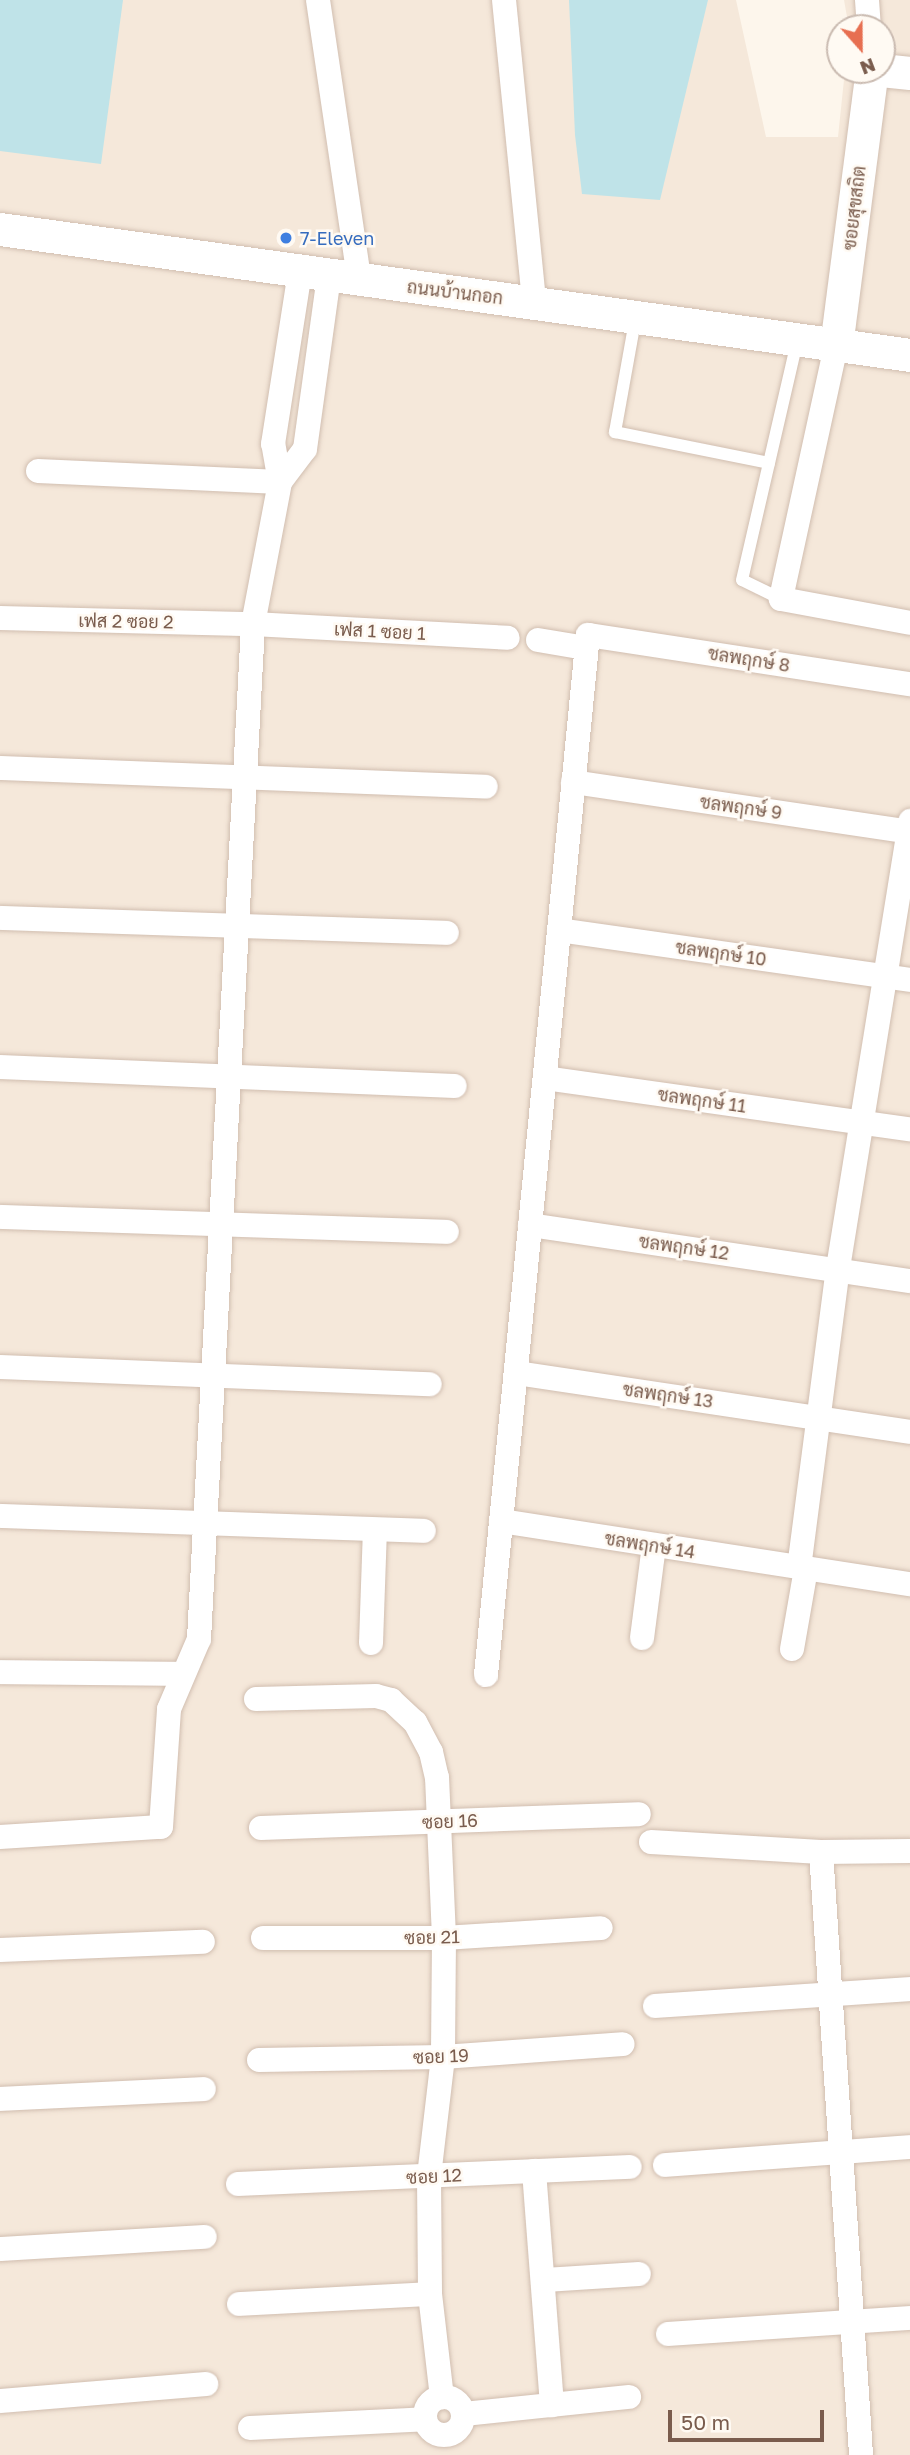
<!DOCTYPE html>
<html>
<head>
<meta charset="utf-8">
<style>
	body { margin:0 }
	#map { position:relative; width:910px; height:2455px; overflow:hidden; background:#fdf6ec; font-family:"Golos Text",Sarabun,sans-serif }
	div>[style] { position:absolute }
	.residential>* { inset:0; background:#f5e8da }
	.water>* { inset:0; background:#bfe3e8 }
	.roads { filter:drop-shadow(0 0 2px #d1beb0) drop-shadow(0 0 2px #d1beb0) }
	.lane>* { height:12px; margin:-6px; padding:0 6px; transform-origin:6px; border-radius:6px; background:#fff }
	.street>* { height:24px; margin:-12px; padding:0 12px; transform-origin:12px; border-radius:12px; background:#fff }
	.street>.ring { margin:-12px; padding:0; box-sizing:content-box; background:none; border:24px solid #fff; border-radius:50% }
	.secondary>* { height:33px; margin:-16.5px; padding:0 16.5px; transform-origin:16.5px; border-radius:16.5px; background:#fff }
	.dots>* { width:19px; height:19px; translate:-50% -50%; box-sizing:border-box; border:4px solid #fffaf3; border-radius:50% }
	span { translate:-50% -50%; white-space:nowrap; text-align:center; line-height:1.15; -webkit-text-stroke:5px #fffaf3; paint-order:stroke }
	.street-label { font-size:18px; color:#7a5c4d }
	.shop-label { font-size:18px; color:#366cbe }
	.left { translate:0 -50%; text-align:left }
	.north { position:absolute; left:826px; top:14px; width:70px; height:70px; box-sizing:border-box; background:#fffaf3; border:2px solid #cabbb1; border-radius:50%; rotate:159deg; font-size:19px; font-weight:700; line-height:28px; text-align:center; color:#7a5c4d }
	.north::after { content:''; display:block; margin:auto; width:24px; height:32px; background:#e76f51; clip-path:polygon(50% 0,100% 100%,50% 72%,0 100%) }
	.scale { position:absolute; left:668px; top:2410px; width:156px; height:32px; box-sizing:border-box; border:4px solid #7a5c4d; border-top:0; padding-left:9px; font-size:21px; line-height:24px; white-space:nowrap; color:#7a5c4d; -webkit-text-stroke:5px #fffaf3; paint-order:stroke }
</style>
</head>
<body>
<div id="map">
	<div class="residential">
		<div style="clip-path:polygon(0 0,736px 0,766px 137px,838px 137px,845px 70px,882px 70px,882px 28px,849px 28px,844px 0,910px 0,910px 2455px,0 2455px)"></div>
	</div>
	<div class="water">
		<div style="clip-path:polygon(0 0,123px 0,101px 164px,0 151px)"></div>
		<div style="clip-path:polygon(569px 0,708px 0,660px 200px,582px 194px,575px 135px)"></div>
	</div>
	<div class="roads">
		<div class="lane">
			<div style="left:635px;top:321px;width:113px;rotate:100.2deg"></div>
			<div style="left:615px;top:432px;width:157px;rotate:11.4deg"></div>
			<div style="left:781px;top:599px;width:43px;rotate:-154deg"></div>
			<div style="left:742px;top:580px;width:245px;rotate:-77deg"></div>
		</div>
		<div class="street">
			<div style="left:318px;top:0;width:282px;rotate:81.6deg"></div>
			<div style="left:504px;top:0;width:303px;rotate:84.3deg"></div>
			<div style="left:867px;top:0;width:28px;rotate:86deg"></div>
			<div style="left:836px;top:346px;width:259px;rotate:102.3deg"></div>
			<div style="left:781px;top:599px;width:131px;rotate:10.5deg"></div>
			<div style="left:38px;top:471px;width:242px;rotate:2.6deg"></div>
			<div style="left:280px;top:482px;width:41px;rotate:-52.9deg"></div>
			<div style="left:305px;top:449px;width:175px;rotate:-82.1deg"></div>
			<div style="left:0;top:618px;width:253px;rotate:1.4deg"></div>
			<div style="left:253px;top:624px;width:255px;rotate:3.1deg"></div>
			<div style="left:538px;top:640px;width:49px;rotate:9.5deg"></div>
			<div style="left:0;top:768px;width:486px;rotate:2.2deg"></div>
			<div style="left:573px;top:782px;width:341px;rotate:8.4deg"></div>
			<div style="left:0;top:918px;width:447px;rotate:1.9deg"></div>
			<div style="left:559px;top:930px;width:355px;rotate:8.1deg"></div>
			<div style="left:0;top:1067px;width:455px;rotate:2.4deg"></div>
			<div style="left:545px;top:1078px;width:369px;rotate:8deg"></div>
			<div style="left:0;top:1217px;width:447px;rotate:1.9deg"></div>
			<div style="left:530px;top:1225px;width:384px;rotate:8.4deg"></div>
			<div style="left:0;top:1367px;width:430px;rotate:2.3deg"></div>
			<div style="left:516px;top:1373px;width:398px;rotate:8.5deg"></div>
			<div style="left:0;top:1516px;width:424px;rotate:2deg"></div>
			<div style="left:501px;top:1521px;width:414px;rotate:8.8deg"></div>
			<div style="left:799px;top:1568px;width:303px;rotate:-82.6deg"></div>
			<div style="left:838px;top:1268px;width:453px;rotate:-80.8deg"></div>
			<div style="left:642px;top:1638px;width:93px;rotate:-82.6deg"></div>
			<div style="left:371px;top:1643px;width:112px;rotate:-88deg"></div>
			<div style="left:792px;top:1649px;width:81px;rotate:-80.1deg"></div>
			<div style="left:0;top:1672px;width:181px;rotate:0.6deg"></div>
			<div style="left:486px;top:1675px;width:1045px;rotate:-84.4deg"></div>
			<div style="left:588px;top:635px;width:326px;rotate:8.7deg"></div>
			<div style="left:256px;top:1699px;width:120px;rotate:-1.4deg"></div>
			<div style="left:376px;top:1696px;width:16px;rotate:15deg"></div>
			<div style="left:391px;top:1700px;width:33px;rotate:43deg"></div>
			<div style="left:415px;top:1722px;width:34px;rotate:62deg"></div>
			<div style="left:431px;top:1752px;width:26px;rotate:77deg"></div>
			<div style="left:437px;top:1777px;width:161px;rotate:87.5deg"></div>
			<div style="left:444px;top:1938px;width:119px;rotate:90.5deg"></div>
			<div style="left:443px;top:2057px;width:121px;rotate:96.7deg"></div>
			<div style="left:429px;top:2177px;width:117px;rotate:89.5deg"></div>
			<div style="left:430px;top:2294px;width:104px;rotate:83.4deg"></div>
			<div style="left:261px;top:1828px;width:378px;rotate:-2.1deg"></div>
			<div style="left:0;top:1837px;width:161px;rotate:-3.6deg"></div>
			<div style="left:161px;top:1827px;width:118px;rotate:-86.1deg"></div>
			<div style="left:169px;top:1709px;width:76px;rotate:-66.8deg"></div>
			<div style="left:199px;top:1639px;width:1016px;rotate:-86.95deg"></div>
			<div style="left:253px;top:624px;width:145px;rotate:-79.2deg"></div>
			<div style="left:280px;top:482px;width:39px;rotate:-100deg"></div>
			<div style="left:273px;top:444px;width:175px;rotate:-81.1deg"></div>
			<div style="left:651px;top:1842px;width:170px;rotate:3.4deg"></div>
			<div style="left:821px;top:1852px;width:89px;rotate:-0.6deg"></div>
			<div style="left:821px;top:1852px;width:604px;rotate:86.2deg"></div>
			<div style="left:263px;top:1938px;width:181px"></div>
			<div style="left:444px;top:1938px;width:157px;rotate:-3.6deg"></div>
			<div style="left:0;top:1950px;width:203px;rotate:-2.3deg"></div>
			<div style="left:655px;top:2006px;width:256px;rotate:-3.8deg"></div>
			<div style="left:259px;top:2060px;width:184px;rotate:-0.9deg"></div>
			<div style="left:443px;top:2057px;width:180px;rotate:-4.1deg"></div>
			<div style="left:0;top:2099px;width:204px;rotate:-2.8deg"></div>
			<div style="left:665px;top:2165px;width:246px;rotate:-4.2deg"></div>
			<div style="left:534px;top:2171px;width:235px;rotate:85.6deg"></div>
			<div style="left:238px;top:2184px;width:392px;rotate:-2.5deg"></div>
			<div style="left:0;top:2249px;width:205px;rotate:-3.4deg"></div>
			<div style="left:545px;top:2280px;width:94px;rotate:-3.7deg"></div>
			<div style="left:239px;top:2304px;width:191px;rotate:-3deg"></div>
			<div style="left:668px;top:2334px;width:243px;rotate:-3.8deg"></div>
			<div class="ring" style="left:425px;top:2397px;width:14px;height:14px"></div>
			<div style="left:0;top:2401px;width:207px;rotate:-4.7deg"></div>
			<div style="left:464px;top:2414px;width:166px;rotate:-5.9deg"></div>
			<div style="left:250px;top:2428px;width:175px;rotate:-2.9deg"></div>
		</div>
		<div class="secondary">
			<div style="left:881px;top:70px;width:29px;rotate:6deg"></div>
			<div style="left:0;top:229px;width:919px;rotate:7.88deg"></div>
			<div style="left:836px;top:346px;width:278px;rotate:-82.6deg"></div>
		</div>
	</div>
	<div class="dots">
		<div style="left:286px;top:238px;background:#3f7fe0"></div>
	</div>
	<div class="street-label">
		<span style="left:854px;top:208px;rotate:-83deg">ซอยสุขสถิต</span>
		<span style="left:455px;top:292px;rotate:7deg">ถนนบ้านกอก</span>
		<span style="left:126px;top:621px;rotate:1deg">เฟส 2 ซอย 2</span>
		<span style="left:380px;top:631px;rotate:3deg">เฟส 1 ซอย 1</span>
		<span style="left:749px;top:659px;rotate:9deg">ชลพฤกษ์ 8</span>
		<span style="left:741px;top:807px;rotate:8deg">ชลพฤกษ์ 9</span>
		<span style="left:721px;top:953px;rotate:8deg">ชลพฤกษ์ 10</span>
		<span style="left:702px;top:1100px;rotate:8deg">ชลพฤกษ์ 11</span>
		<span style="left:684px;top:1247px;rotate:8deg">ชลพฤกษ์ 12</span>
		<span style="left:668px;top:1395px;rotate:8deg">ชลพฤกษ์ 13</span>
		<span style="left:650px;top:1545px;rotate:9deg">ชลพฤกษ์ 14</span>
		<span style="left:450px;top:1821px;rotate:-2deg">ซอย 16</span>
		<span style="left:432px;top:1937px;rotate:-1deg">ซอย 21</span>
		<span style="left:441px;top:2056px;rotate:-2deg">ซอย 19</span>
		<span style="left:434px;top:2176px;rotate:-3deg">ซอย 12</span>
	</div>
	<div class="shop-label">
		<span class="left" style="left:300px;top:238px">7-Eleven</span>
	</div>
	<div class="north">N</div>
	<div class="scale">50 m</div>
</div>
</body>
</html>
